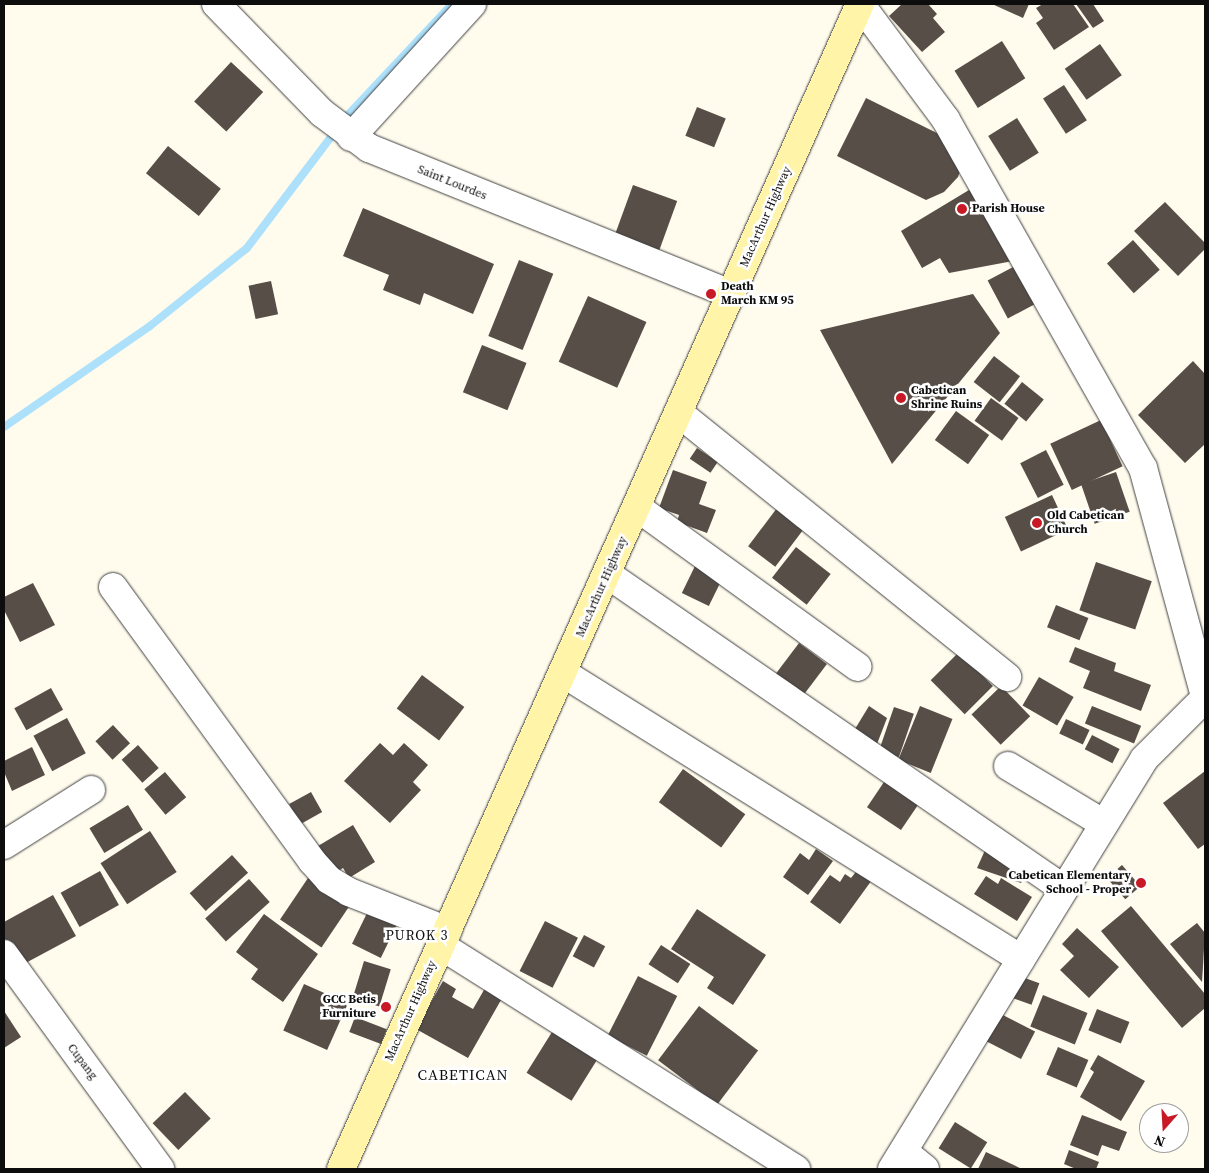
<!DOCTYPE html>
<html>
<head>
<meta charset="utf-8">
<style>
	body { margin:0 }
	#map { position:relative; width:1209px; height:1173px; overflow:hidden; background:#fffbed; font-family:"Source Serif 4",serif }
	div>[style] { position:absolute }
	.stream>* { height:8px; margin:-4px; padding:0 4px; transform-origin:4px; border-radius:4px; background:#ade0fb }
	.building>* { inset:0; background:#574e48; transform-origin:0 0 }
	.roads { filter:drop-shadow(0 0 1px #404040) drop-shadow(0 0 1px #404040) }
	.minor>* { height:28px; margin:-14px; padding:0 14px; transform-origin:14px; border-radius:14px; background:#fff }
	.secondary>* { height:28px; margin:-14px; padding:0 14px; transform-origin:14px; border-radius:14px; background:#fff4a8 }
	.dots>* { width:14px; height:14px; translate:-50% -50%; box-sizing:border-box; border:2px solid #fff; border-radius:50% }
	span { translate:-50% -50%; white-space:nowrap; text-align:center; line-height:1.15; -webkit-text-stroke:5px #fff; paint-order:stroke }
	.street-label { font-size:12px; color:#0d0d0d }
	.poi-label { font-size:12px; color:#0d0d0d; font-weight:700 }
	.left { translate:0 -50%; text-align:left }
	.right { translate:-100% -50%; text-align:right }
	.neighbourhood-label { font-size:14px; color:#0d0d0d; letter-spacing:1px }
	.quarter-label { font-size:15px; color:#0d0d0d; letter-spacing:1px }
	.frame { position:absolute; inset:0; border:5px solid #0d0d0d; pointer-events:none }
	.north { position:absolute; left:1139px; top:1103px; width:50px; height:50px; box-sizing:border-box; background:#fff; border:1px solid #9e9e9e; border-radius:50%; rotate:199deg; font-size:14px; font-weight:700; line-height:20px; text-align:center; color:#0d0d0d }
	.north::after { content:''; display:block; margin:auto; width:18px; height:22px; background:#c81a26; clip-path:polygon(50% 0,100% 100%,50% 72%,0 100%) }
</style>
</head>
<body>
<div id="map">
	<div class="stream">
		<div style="left:4px;top:427px;width:178px;rotate:-34.7deg"></div>
		<div style="left:150px;top:326px;width:124px;rotate:-38.8deg"></div>
		<div style="left:247px;top:248px;width:166px;rotate:-52.9deg"></div>
		<div style="left:347px;top:116px;width:154px;rotate:-46.8deg"></div>
	</div>
	<div class="building">
		<div style="clip-path:polygon(902px 4px,928px 4px,937px 14px,933px 18px,945px 32px,922px 52px,889px 16px)"></div>
		<div style="clip-path:polygon(992px 4px,1029px 4px,1023px 18px)"></div>
		<div style="clip-path:polygon(1043px 4px,1073px 4px,1089px 27px,1054px 50px,1036px 23px,1043px 18px,1036px 8px)"></div>
		<div style="clip-path:polygon(1076px 4px,1093px 4px,1104px 21px,1093px 28px)"></div>
		<div style="left:1002px;top:41px;width:44px;height:56px;rotate:58deg"></div>
		<div style="left:1100px;top:44px;width:38px;height:43px;rotate:55deg"></div>
		<div style="left:231px;top:62px;width:44px;height:54px;rotate:43deg"></div>
		<div style="left:1064px;top:85px;width:42px;height:25px;rotate:57deg"></div>
		<div style="clip-path:polygon(866px 98px,945px 137px,963px 163px,958px 177px,944px 192px,926px 200px,837px 156px)"></div>
		<div style="left:697px;top:107px;width:31px;height:31px;rotate:22deg"></div>
		<div style="left:1017px;top:118px;width:41px;height:34px;rotate:58deg"></div>
		<div style="left:168px;top:146px;width:68px;height:35px;rotate:39deg"></div>
		<div style="left:633px;top:185px;width:47px;height:55px;rotate:20deg"></div>
		<div style="clip-path:polygon(974px 187px,1013px 261px,949px 273px,940px 258px,922px 268px,901px 231px)"></div>
		<div style="clip-path:polygon(1165px 202px,1205px 243px,1205px 249px,1178px 276px,1134px 231px)"></div>
		<div style="clip-path:polygon(363px 208px,494px 264px,473px 314px,424px 293px,420px 305px,383px 290px,389px 275px,343px 256px)"></div>
		<div style="left:1133px;top:240px;width:40px;height:35px;rotate:48deg"></div>
		<div style="left:519px;top:260px;width:37px;height:82px;rotate:22deg"></div>
		<div style="left:1015px;top:266px;width:43px;height:31px;rotate:62deg"></div>
		<div style="left:271px;top:281px;width:34px;height:23px;rotate:78deg"></div>
		<div style="clip-path:polygon(973px 294px,1000px 333px,892px 464px,820px 330px)"></div>
		<div style="left:588px;top:296px;width:64px;height:72px;rotate:24deg"></div>
		<div style="left:482px;top:345px;width:48px;height:51px;rotate:22deg"></div>
		<div style="left:994px;top:356px;width:33px;height:33px;rotate:38deg"></div>
		<div style="clip-path:polygon(1193px 361px,1205px 374px,1205px 444px,1185px 463px,1138px 415px)"></div>
		<div style="left:1022px;top:382px;width:28px;height:28px;rotate:39deg"></div>
		<div style="left:991px;top:398px;width:34px;height:28px;rotate:36deg"></div>
		<div style="left:956px;top:411px;width:41px;height:36px;rotate:36deg"></div>
		<div style="left:1101px;top:420px;width:51px;height:56px;rotate:65deg"></div>
		<div style="left:697px;top:448px;width:25px;height:13px;rotate:34deg"></div>
		<div style="left:1046px;top:450px;width:39px;height:29px;rotate:63deg"></div>
		<div style="clip-path:polygon(673px 470px,707px 482px,699px 504px,716px 510px,707px 533px,677px 522px,679px 515px,659px 508px)"></div>
		<div style="left:1116px;top:472px;width:42px;height:37px;rotate:71deg"></div>
		<div style="left:1052px;top:495px;width:38px;height:52px;rotate:65deg"></div>
		<div style="left:777px;top:508px;width:34px;height:48px;rotate:37deg"></div>
		<div style="left:796px;top:547px;width:44px;height:39px;rotate:38deg"></div>
		<div style="left:1096px;top:562px;width:59px;height:51px;rotate:19deg"></div>
		<div style="left:695px;top:566px;width:30px;height:30px;rotate:26deg"></div>
		<div style="clip-path:polygon(33px 583px,55px 625px,20px 642px,4px 610px,4px 597px)"></div>
		<div style="left:1056px;top:605px;width:35px;height:24px;rotate:22deg"></div>
		<div style="left:799px;top:643px;width:35px;height:42px;rotate:37deg"></div>
		<div style="clip-path:polygon(1075px 647px,1116px 663px,1114px 671px,1151px 685px,1141px 711px,1083px 688px,1090px 671px,1069px 662px)"></div>
		<div style="left:959px;top:652px;width:48px;height:40px;rotate:45deg"></div>
		<div style="left:422px;top:675px;width:53px;height:42px;rotate:37deg"></div>
		<div style="left:1039px;top:677px;width:40px;height:33px;rotate:30deg"></div>
		<div style="left:1001px;top:686px;width:42px;height:41px;rotate:46deg"></div>
		<div style="left:51px;top:688px;width:25px;height:42px;rotate:61deg"></div>
		<div style="clip-path:polygon(869px 706px,887px 718px,877px 744px,855px 729px)"></div>
		<div style="left:920px;top:706px;width:35px;height:58px;rotate:22deg"></div>
		<div style="left:1092px;top:706px;width:53px;height:19px;rotate:22deg"></div>
		<div style="left:894px;top:707px;width:21px;height:46px;rotate:19deg"></div>
		<div style="left:67px;top:718px;width:40px;height:38px;rotate:62deg"></div>
		<div style="left:1066px;top:719px;width:26px;height:16px;rotate:25deg"></div>
		<div style="left:113px;top:725px;width:25px;height:24px;rotate:47deg"></div>
		<div style="left:1092px;top:735px;width:31px;height:16px;rotate:27deg"></div>
		<div style="clip-path:polygon(380px 743px,393px 755px,404px 743px,428px 765px,413px 782px,421px 790px,390px 823px,344px 781px)"></div>
		<div style="left:138px;top:745px;width:31px;height:22px;rotate:48deg"></div>
		<div style="clip-path:polygon(32px 747px,45px 775px,12px 791px,4px 772px,4px 761px)"></div>
		<div style="left:683px;top:769px;width:77px;height:41px;rotate:36deg"></div>
		<div style="clip-path:polygon(1205px 771px,1205px 844px,1198px 849px,1163px 803px)"></div>
		<div style="left:165px;top:772px;width:33px;height:27px;rotate:50deg"></div>
		<div style="left:886px;top:779px;width:41px;height:34px;rotate:34deg"></div>
		<div style="left:311px;top:792px;width:23px;height:25px;rotate:61deg"></div>
		<div style="left:128px;top:805px;width:29px;height:45px;rotate:59deg"></div>
		<div style="clip-path:polygon(353px 825px,375px 862px,349px 878px,343px 868px,330px 876px,313px 849px)"></div>
		<div style="left:150px;top:831px;width:49px;height:59px;rotate:57deg"></div>
		<div style="clip-path:polygon(986px 848px,1029px 868px,1021px 883px,977px 868px)"></div>
		<div style="clip-path:polygon(816px 849px,833px 861px,808px 895px,783px 877px,800px 853px,809px 860px)"></div>
		<div style="left:232px;top:855px;width:24px;height:57px;rotate:48deg"></div>
		<div style="clip-path:polygon(863px 863px,877px 873px,840px 924px,810px 902px,830px 875px,840px 882px,845px 874px,851px 878px)"></div>
		<div style="left:1122px;top:865px;width:28px;height:20px;rotate:49deg"></div>
		<div style="left:100px;top:871px;width:39px;height:45px;rotate:61deg"></div>
		<div style="clip-path:polygon(986px 876px,998px 884px,1001px 878px,1032px 897px,1017px 921px,974px 894px)"></div>
		<div style="left:308px;top:878px;width:50px;height:50px;rotate:34deg"></div>
		<div style="left:249px;top:879px;width:31px;height:59px;rotate:48deg"></div>
		<div style="clip-path:polygon(53px 895px,76px 936px,20px 966px,4px 937px,4px 922px)"></div>
		<div style="clip-path:polygon(1131px 906px,1205px 994px,1205px 1008px,1182px 1028px,1101px 931px)"></div>
		<div style="left:370px;top:907px;width:32px;height:41px;rotate:26deg"></div>
		<div style="clip-path:polygon(697px 909px,766px 955px,733px 1005px,707px 988px,714px 977px,671px 949px)"></div>
		<div style="clip-path:polygon(264px 914px,318px 954px,283px 1002px,251px 979px,258px 969px,236px 952px)"></div>
		<div style="left:545px;top:921px;width:37px;height:56px;rotate:27deg"></div>
		<div style="clip-path:polygon(1197px 923px,1205px 933px,1202px 982px,1170px 944px)"></div>
		<div style="clip-path:polygon(1077px 928px,1119px 967px,1089px 998px,1060px 970px,1074px 956px,1062px 944px)"></div>
		<div style="left:584px;top:935px;width:24px;height:24px;rotate:28deg"></div>
		<div style="left:661px;top:945px;width:35px;height:23px;rotate:33deg"></div>
		<div style="left:364px;top:961px;width:28px;height:39px;rotate:17deg"></div>
		<div style="left:1014px;top:974px;width:27px;height:23px;rotate:20deg"></div>
		<div style="left:638px;top:976px;width:44px;height:67px;rotate:27deg"></div>
		<div style="clip-path:polygon(443px 981px,456px 989px,452px 997px,473px 1009px,488px 983px,505px 993px,468px 1058px,416px 1029px)"></div>
		<div style="left:304px;top:984px;width:48px;height:51px;rotate:24deg"></div>
		<div style="left:1043px;top:995px;width:48px;height:34px;rotate:22deg"></div>
		<div style="left:699px;top:1006px;width:74px;height:68px;rotate:37deg"></div>
		<div style="left:1097px;top:1009px;width:35px;height:23px;rotate:22deg"></div>
		<div style="clip-path:polygon(4px 1011px,21px 1037px,4px 1048px)"></div>
		<div style="left:995px;top:1011px;width:45px;height:31px;rotate:27deg"></div>
		<div style="left:355px;top:1017px;width:34px;height:16px;rotate:21deg"></div>
		<div style="left:552px;top:1032px;width:53px;height:48px;rotate:32deg"></div>
		<div style="left:1058px;top:1047px;width:33px;height:30px;rotate:23deg"></div>
		<div style="clip-path:polygon(1098px 1055px,1145px 1081px,1121px 1121px,1080px 1097px,1094px 1072px,1090px 1069px)"></div>
		<div style="left:185px;top:1092px;width:37px;height:45px;rotate:46deg"></div>
		<div style="clip-path:polygon(1082px 1115px,1127px 1132px,1119px 1151px,1102px 1145px,1098px 1156px,1070px 1145px)"></div>
		<div style="left:955px;top:1122px;width:38px;height:31px;rotate:32deg"></div>
		<div style="clip-path:polygon(1069px 1150px,1099px 1162px,1096px 1169px,1076px 1169px,1064px 1164px)"></div>
		<div style="clip-path:polygon(986px 1152px,1022px 1169px,978px 1169px)"></div>
	</div>
	<div class="roads">
		<div class="minor">
			<div style="left:216px;top:4px;width:152px;rotate:45.8deg"></div>
			<div style="left:322px;top:113px;width:59px;rotate:36.7deg"></div>
			<div style="left:369px;top:148px;width:392px;rotate:22deg"></div>
			<div style="left:860px;top:4px;width:144px;rotate:53.4deg"></div>
			<div style="left:946px;top:120px;width:400px;rotate:60.5deg"></div>
			<div style="left:1143px;top:468px;width:236px;rotate:74.8deg"></div>
			<div style="left:351px;top:137px;width:180px;rotate:-47.7deg"></div>
			<div style="left:680px;top:414px;width:420px;rotate:38.8deg"></div>
			<div style="left:638px;top:508px;width:271px;rotate:35.9deg"></div>
			<div style="left:607px;top:574px;width:555px;rotate:34.58deg"></div>
			<div style="left:113px;top:587px;width:339px;rotate:54deg"></div>
			<div style="left:312px;top:861px;width:25px;rotate:48deg"></div>
			<div style="left:329px;top:880px;width:23px;rotate:31deg"></div>
			<div style="left:349px;top:892px;width:106px;rotate:21.5deg"></div>
			<div style="left:563px;top:673px;width:540px;rotate:31.98deg"></div>
			<div style="left:1008px;top:766px;width:112px;rotate:31.1deg"></div>
			<div style="left:4px;top:845px;width:103px;rotate:-32.3deg"></div>
			<div style="left:440px;top:945px;width:421px;rotate:32.2deg"></div>
			<div style="left:4px;top:954px;width:266px;rotate:54deg"></div>
			<div style="left:904px;top:1152px;width:27px;rotate:39deg"></div>
			<div style="left:892px;top:1169px;width:481px;rotate:-58.4deg"></div>
			<div style="left:1144px;top:759px;width:86px;rotate:-45deg"></div>
		</div>
		<div class="secondary">
			<div style="left:341px;top:1169px;width:1275px;rotate:-65.99deg"></div>
		</div>
	</div>
	<div class="dots">
		<div style="left:962px;top:209px;background:#c81a26"></div>
		<div style="left:711px;top:294px;background:#c81a26"></div>
		<div style="left:901px;top:398px;background:#c81a26"></div>
		<div style="left:1037px;top:523px;background:#c81a26"></div>
		<div style="left:1141px;top:883px;background:#c81a26"></div>
		<div style="left:386px;top:1007px;background:#c81a26"></div>
	</div>
	<div class="street-label">
		<span style="left:452px;top:183px;rotate:22deg">Saint Lourdes</span>
		<span style="left:766px;top:217px;rotate:-66deg">MacArthur Highway</span>
		<span style="left:602px;top:587px;rotate:-66deg">MacArthur Highway</span>
		<span style="left:411px;top:1011px;rotate:-66deg">MacArthur Highway</span>
		<span style="left:82px;top:1062px;rotate:53deg">Cupang</span>
	</div>
	<div class="poi-label">
		<span class="left" style="left:972px;top:209px">Parish House</span>
		<span class="left" style="left:721px;top:294px">Death<br>March KM 95</span>
		<span class="left" style="left:911px;top:398px">Cabetican<br>Shrine Ruins</span>
		<span class="left" style="left:1047px;top:523px">Old Cabetican<br>Church</span>
		<span class="right" style="left:1131px;top:883px">Cabetican Elementary<br>School - Proper</span>
		<span class="right" style="left:376px;top:1007px">GCC Betis<br>Furniture</span>
	</div>
	<div class="neighbourhood-label">
		<span style="left:417px;top:935px">PUROK 3</span>
	</div>
	<div class="quarter-label">
		<span style="left:463px;top:1075px">CABETICAN</span>
	</div>
	<div class="frame"></div>
	<div class="north">N</div>
</div>
</body>
</html>
